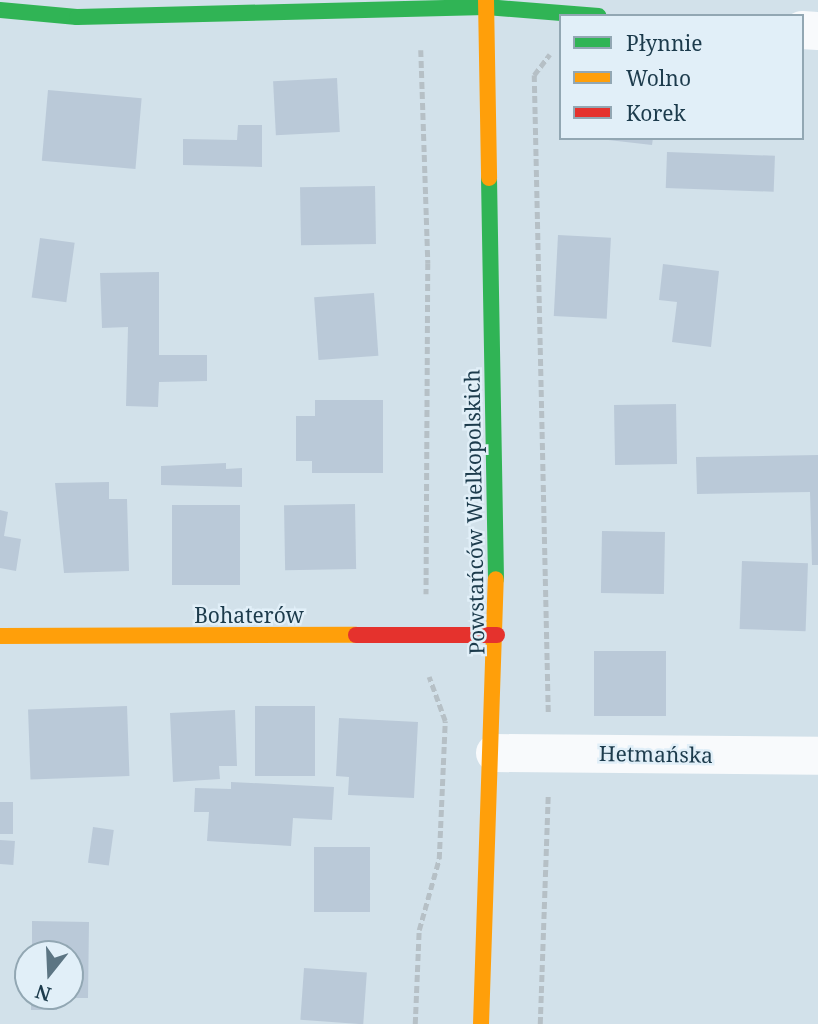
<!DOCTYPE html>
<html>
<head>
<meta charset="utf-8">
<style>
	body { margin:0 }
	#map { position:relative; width:818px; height:1024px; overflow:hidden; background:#d2e1ea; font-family:"Noto Serif",serif }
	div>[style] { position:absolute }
	.building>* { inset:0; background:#bac9d8; transform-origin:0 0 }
	.path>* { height:4.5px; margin-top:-2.25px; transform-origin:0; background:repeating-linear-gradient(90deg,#b6c0c6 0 7px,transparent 0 10.5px) }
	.street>* { height:38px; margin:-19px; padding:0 19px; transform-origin:19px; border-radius:19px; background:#f8fafc }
	.fast>* { height:16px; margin:-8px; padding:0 8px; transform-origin:8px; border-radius:8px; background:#30b455 }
	.slow>* { height:16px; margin:-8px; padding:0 8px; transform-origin:8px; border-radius:8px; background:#ff9f0a }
	.jam>* { height:16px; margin:-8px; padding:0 8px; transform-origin:8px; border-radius:8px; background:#e5322d }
	span { translate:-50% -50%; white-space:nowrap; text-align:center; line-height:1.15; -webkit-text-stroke:5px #e1eff8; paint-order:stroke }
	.street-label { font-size:21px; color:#1c3b4c }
	.legend { position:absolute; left:559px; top:14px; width:245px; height:126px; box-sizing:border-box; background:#e1eff8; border:2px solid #92a7b3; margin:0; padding:9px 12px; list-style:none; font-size:21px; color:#1c3b4c }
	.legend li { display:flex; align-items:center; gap:14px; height:35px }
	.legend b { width:35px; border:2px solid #92a7b3 }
	.north { position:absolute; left:14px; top:940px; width:70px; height:70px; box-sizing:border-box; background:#e1eff8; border:2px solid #92a7b3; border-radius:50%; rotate:198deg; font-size:19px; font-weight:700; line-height:28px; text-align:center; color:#1c3b4c }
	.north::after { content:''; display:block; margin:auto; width:24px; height:32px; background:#5c7583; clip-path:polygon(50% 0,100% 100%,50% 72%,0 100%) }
</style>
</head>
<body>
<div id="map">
	<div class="building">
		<div style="left:337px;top:78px;width:54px;height:64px;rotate:87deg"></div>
		<div style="left:48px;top:90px;width:94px;height:71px;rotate:5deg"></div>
		<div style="clip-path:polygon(238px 125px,262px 125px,262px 167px,183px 165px,183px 139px,237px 140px)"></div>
		<div style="clip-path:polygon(591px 138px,653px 138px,652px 145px)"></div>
		<div style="left:667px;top:152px;width:108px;height:36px;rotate:2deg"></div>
		<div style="left:375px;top:186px;width:58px;height:75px;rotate:89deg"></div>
		<div style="left:558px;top:235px;width:53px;height:81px;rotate:3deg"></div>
		<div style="left:40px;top:238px;width:35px;height:60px;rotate:8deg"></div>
		<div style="clip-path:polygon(663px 264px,719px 271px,711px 347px,672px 342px,677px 302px,659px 300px)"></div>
		<div style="clip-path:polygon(159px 272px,159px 355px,207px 355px,207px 381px,159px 382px,158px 407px,126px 406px,128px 327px,102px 328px,100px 273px)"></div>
		<div style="left:374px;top:293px;width:63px;height:60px;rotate:86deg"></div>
		<div style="clip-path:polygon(315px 400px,383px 400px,383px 473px,312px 473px,312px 461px,296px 461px,296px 416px,315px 416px)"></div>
		<div style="left:676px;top:404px;width:60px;height:62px;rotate:89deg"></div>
		<div style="clip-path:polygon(818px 455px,818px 565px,812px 565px,810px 492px,697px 494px,696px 457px)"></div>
		<div style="clip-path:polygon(226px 463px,226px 469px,242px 468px,242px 487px,161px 485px,161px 466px)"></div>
		<div style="clip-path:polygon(109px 482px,109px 499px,127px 499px,129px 571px,64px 573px,55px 483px)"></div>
		<div style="left:355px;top:504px;width:65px;height:71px;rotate:89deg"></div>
		<div style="left:172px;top:505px;width:68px;height:80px"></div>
		<div style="clip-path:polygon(0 510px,8px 512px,4px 536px,21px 539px,16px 571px,0 568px)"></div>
		<div style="left:602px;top:531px;width:63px;height:62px;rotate:1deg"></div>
		<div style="left:742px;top:561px;width:66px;height:68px;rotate:2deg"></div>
		<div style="left:594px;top:651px;width:72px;height:65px"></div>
		<div style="left:127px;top:706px;width:70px;height:99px;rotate:88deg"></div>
		<div style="left:255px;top:706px;width:60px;height:70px"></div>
		<div style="clip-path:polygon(235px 710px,237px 766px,219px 766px,220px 779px,173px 782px,170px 713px)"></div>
		<div style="clip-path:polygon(339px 718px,418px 722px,414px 798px,348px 795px,349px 777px,336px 776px)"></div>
		<div style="clip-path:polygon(231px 782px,334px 787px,332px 820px,293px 818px,291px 846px,207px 841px,209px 812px,194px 812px,195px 788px,231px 789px)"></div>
		<div style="left:0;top:802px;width:13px;height:32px"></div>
		<div style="left:93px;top:827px;width:21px;height:36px;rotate:8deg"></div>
		<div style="left:0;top:840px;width:15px;height:24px;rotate:4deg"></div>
		<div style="left:314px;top:847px;width:56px;height:65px"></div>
		<div style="clip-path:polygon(32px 921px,89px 922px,88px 998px,70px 998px,70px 954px,32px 954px)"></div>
		<div style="left:304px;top:968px;width:63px;height:52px;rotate:4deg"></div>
		<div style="left:31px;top:996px;width:26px;height:14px"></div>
	</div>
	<div class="path">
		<div style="left:421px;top:50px;width:213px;rotate:88.1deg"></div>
		<div style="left:428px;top:263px;width:331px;rotate:90.3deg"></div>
		<div style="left:548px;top:712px;width:637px;rotate:-91.26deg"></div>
		<div style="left:534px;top:75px;width:26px;rotate:-53deg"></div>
		<div style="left:415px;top:1024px;width:94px;rotate:-87.6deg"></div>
		<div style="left:419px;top:930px;width:74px;rotate:-74.3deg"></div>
		<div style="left:439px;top:859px;width:138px;rotate:-87.5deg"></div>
		<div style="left:445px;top:721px;width:47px;rotate:-110deg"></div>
		<div style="left:540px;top:1024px;width:230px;rotate:-88deg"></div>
	</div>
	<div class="street">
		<div style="left:802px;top:30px;width:16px;rotate:4deg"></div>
		<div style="left:495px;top:753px;width:323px;rotate:0.5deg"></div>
	</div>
	<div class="fast">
		<div style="left:0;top:10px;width:77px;rotate:5.2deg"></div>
		<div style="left:77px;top:17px;width:409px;rotate:-1.4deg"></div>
		<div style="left:486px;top:7px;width:113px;rotate:4.6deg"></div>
		<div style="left:489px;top:178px;width:401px;rotate:89deg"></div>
	</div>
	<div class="slow">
		<div style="left:486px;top:0;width:178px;rotate:89deg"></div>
		<div style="left:0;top:636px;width:356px;rotate:-0.2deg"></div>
		<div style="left:481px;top:1024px;width:445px;rotate:-88.1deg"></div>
	</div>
	<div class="jam">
		<div style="left:356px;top:635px;width:141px"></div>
	</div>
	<div class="street-label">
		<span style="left:474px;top:512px;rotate:-91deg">Powstańców Wielkopolskich</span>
		<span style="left:249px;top:615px">Bohaterów</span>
		<span style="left:656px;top:754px;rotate:1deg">Hetmańska</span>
	</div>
	<ul class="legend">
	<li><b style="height:9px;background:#30b455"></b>Płynnie</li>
	<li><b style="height:9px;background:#ff9f0a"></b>Wolno</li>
	<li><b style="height:9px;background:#e5322d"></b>Korek</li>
	</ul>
	<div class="north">N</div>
</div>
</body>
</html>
